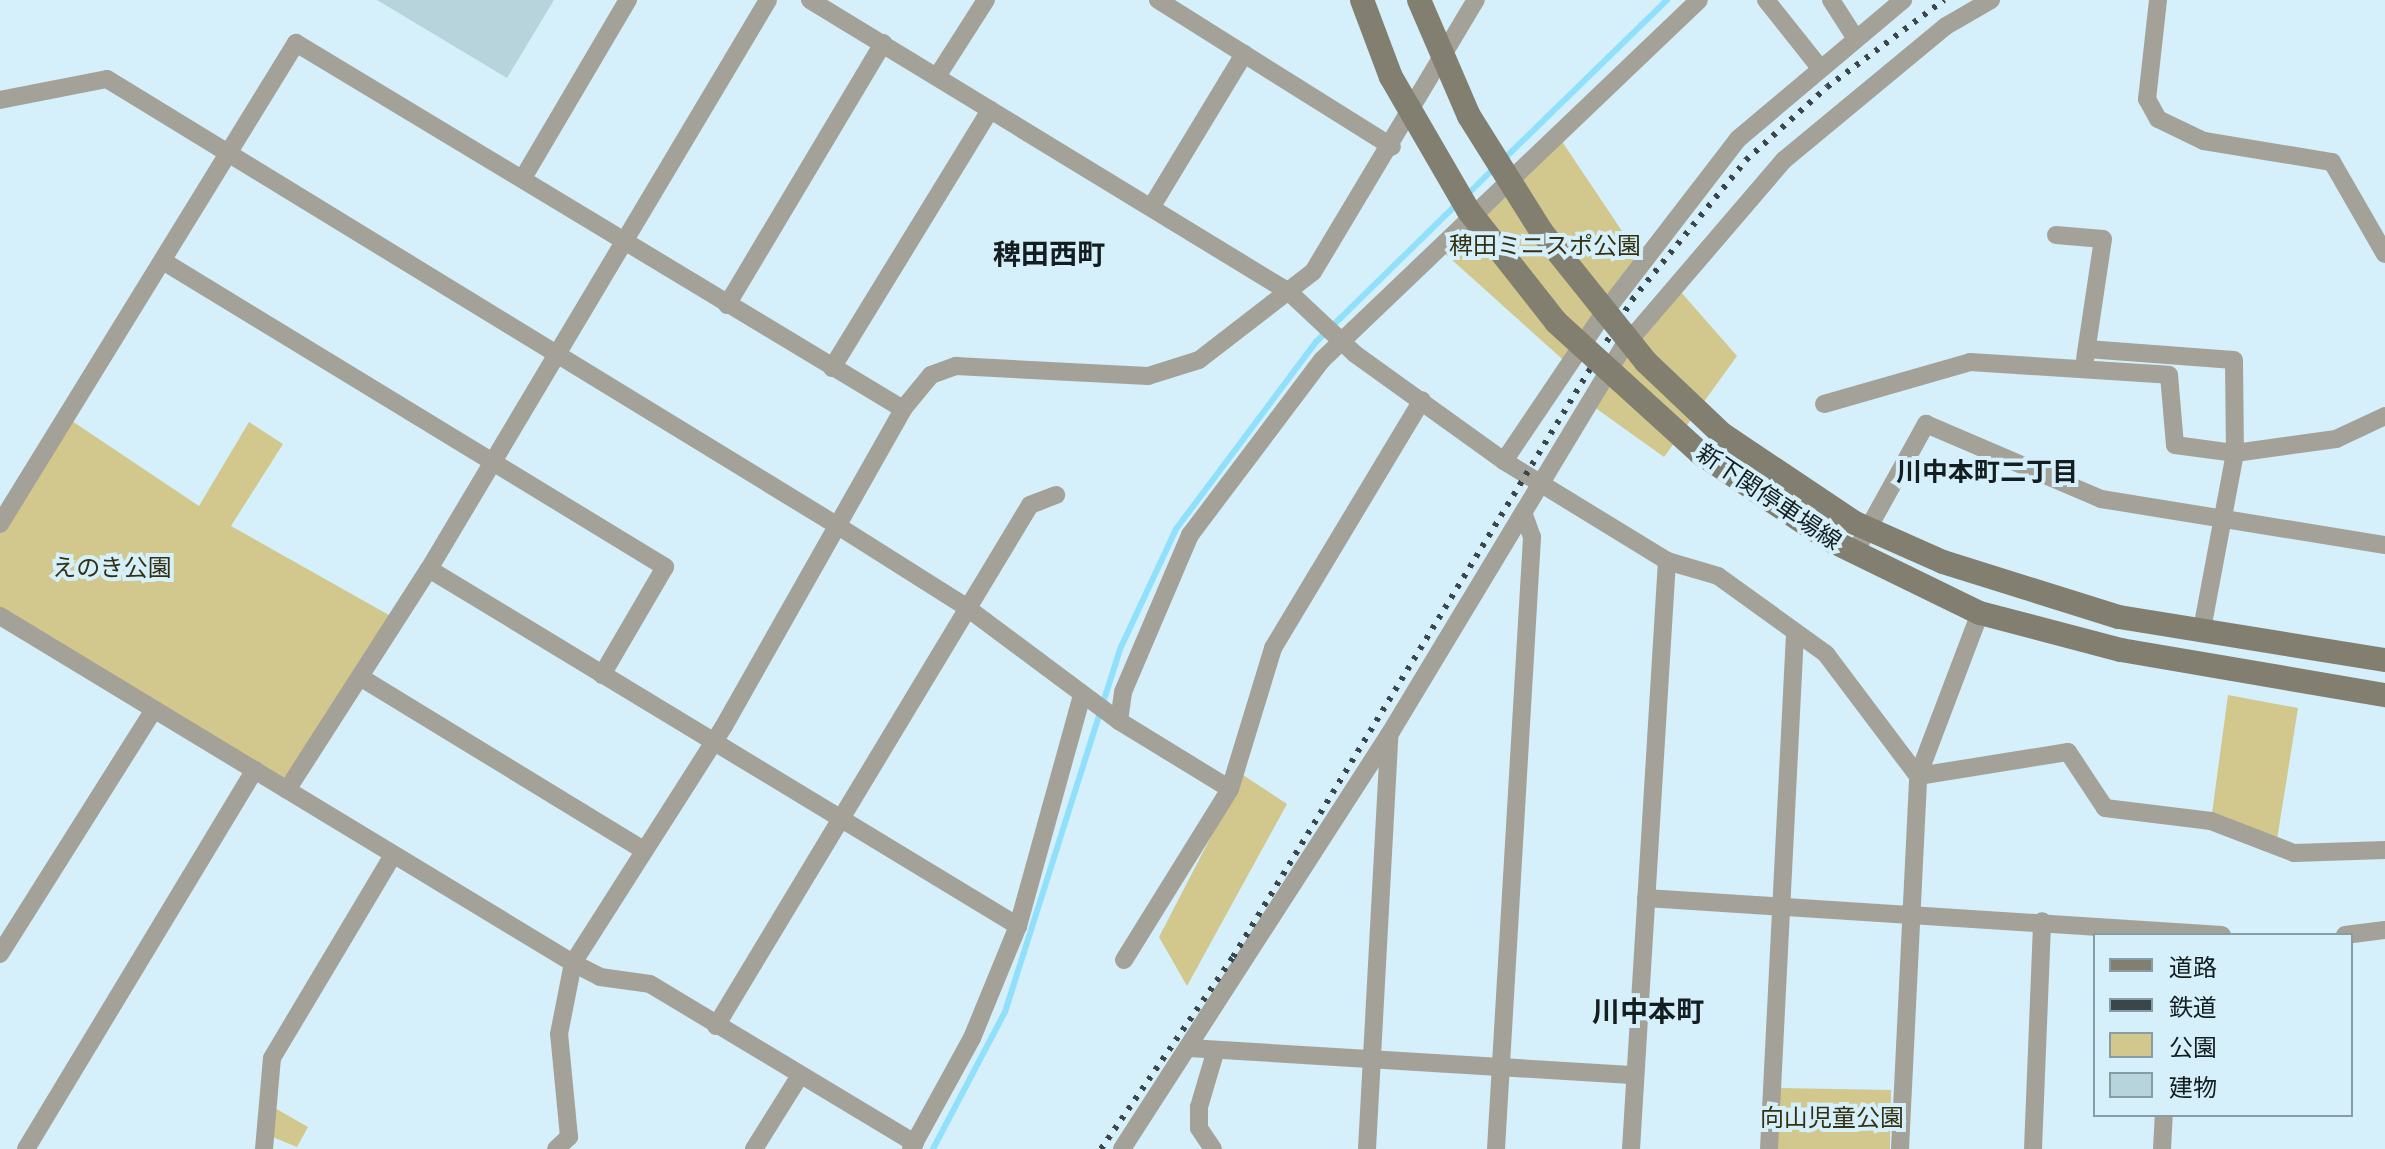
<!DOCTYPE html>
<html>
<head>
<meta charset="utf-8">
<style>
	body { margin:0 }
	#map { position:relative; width:2385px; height:1149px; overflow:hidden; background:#d5f0fa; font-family:Figtree,"Noto Sans JP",sans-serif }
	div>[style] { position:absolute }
	.green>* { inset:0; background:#d2c78d; transform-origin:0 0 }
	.stream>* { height:6px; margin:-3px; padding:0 3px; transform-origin:3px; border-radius:3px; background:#91e0fb }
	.building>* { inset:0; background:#b7d3dc }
	.minor>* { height:18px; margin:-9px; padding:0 9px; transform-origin:9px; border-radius:9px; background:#a4a298 }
	.secondary>* { height:24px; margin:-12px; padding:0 12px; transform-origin:12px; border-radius:12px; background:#827f71 }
	.rail>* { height:6px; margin-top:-3px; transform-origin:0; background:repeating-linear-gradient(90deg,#39464b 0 4px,transparent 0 12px) }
	.secondary-bridge>* { height:24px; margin:-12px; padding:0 12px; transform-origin:12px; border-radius:12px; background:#827f71 }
	span { translate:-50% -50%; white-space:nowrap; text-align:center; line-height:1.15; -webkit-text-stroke:8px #d5f0fa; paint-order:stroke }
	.park-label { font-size:24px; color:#363013 }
	.street-label { font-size:24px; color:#141e21 }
	.neighbourhood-label { font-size:26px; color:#141e21; font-weight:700 }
	.quarter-label { font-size:28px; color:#141e21; font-weight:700 }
	.legend { position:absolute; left:2093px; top:933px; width:260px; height:184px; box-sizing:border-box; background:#d5f0fa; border:2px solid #889ca3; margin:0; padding:10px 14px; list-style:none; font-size:24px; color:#141e21 }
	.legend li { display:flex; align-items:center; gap:16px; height:40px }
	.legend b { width:40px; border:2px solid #889ca3 }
</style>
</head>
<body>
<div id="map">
	<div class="green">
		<div style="clip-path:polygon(1557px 134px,1642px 261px,1570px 366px,1441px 250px)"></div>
		<div style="clip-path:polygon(1673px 283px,1737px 356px,1664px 457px,1590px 404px)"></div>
		<div style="clip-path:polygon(69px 419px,199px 506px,249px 422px,283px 444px,231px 526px,396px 619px,287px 790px,0 613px,0 524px)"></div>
		<div style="clip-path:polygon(2228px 695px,2298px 708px,2276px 846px,2211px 821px)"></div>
		<div style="clip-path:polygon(1243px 775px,1287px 804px,1187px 986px,1159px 937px)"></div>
		<div style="left:1775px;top:1088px;width:116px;height:61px;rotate:1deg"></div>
		<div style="clip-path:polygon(273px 1107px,308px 1127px,297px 1147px,270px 1136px)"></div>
	</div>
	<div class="stream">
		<div style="left:1504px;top:159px;width:228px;rotate:-44.3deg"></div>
		<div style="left:1466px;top:196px;width:41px;rotate:-45deg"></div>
		<div style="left:933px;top:1149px;width:155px;rotate:-62.3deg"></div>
		<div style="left:1005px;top:1012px;width:383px;rotate:-72.4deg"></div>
		<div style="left:1121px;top:647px;width:130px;rotate:-65deg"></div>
		<div style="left:1176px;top:529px;width:234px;rotate:-53.2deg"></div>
		<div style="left:1316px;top:342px;width:199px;rotate:-44.4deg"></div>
	</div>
	<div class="building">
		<div style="clip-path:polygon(377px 0,554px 0,507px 78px)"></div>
	</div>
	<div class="minor">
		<div style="left:810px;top:0;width:561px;rotate:31.37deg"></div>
		<div style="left:1289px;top:292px;width:91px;rotate:43.2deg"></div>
		<div style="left:1355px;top:354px;width:183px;rotate:35.7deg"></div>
		<div style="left:1504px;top:461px;width:191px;rotate:31.5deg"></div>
		<div style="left:1667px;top:561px;width:53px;rotate:16.4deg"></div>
		<div style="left:1718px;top:576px;width:133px;rotate:35.8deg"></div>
		<div style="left:1826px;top:654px;width:153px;rotate:53deg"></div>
		<div style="left:1918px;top:776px;width:152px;rotate:-9.1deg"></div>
		<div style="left:2068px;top:752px;width:67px;rotate:56.5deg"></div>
		<div style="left:2105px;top:808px;width:107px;rotate:7deg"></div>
		<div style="left:2211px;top:821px;width:89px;rotate:21.1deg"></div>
		<div style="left:2294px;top:853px;width:91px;rotate:-1.9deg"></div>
		<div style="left:1158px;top:0;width:276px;rotate:32.1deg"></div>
		<div style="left:1766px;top:0;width:87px;rotate:51.5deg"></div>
		<div style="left:1831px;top:0;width:46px;rotate:57.3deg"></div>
		<div style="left:2158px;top:0;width:100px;rotate:96.3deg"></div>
		<div style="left:2147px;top:99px;width:23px;rotate:61deg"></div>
		<div style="left:2158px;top:119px;width:51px;rotate:25.6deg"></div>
		<div style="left:2204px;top:141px;width:130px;rotate:9.3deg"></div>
		<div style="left:2332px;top:162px;width:106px;rotate:60.1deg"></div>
		<div style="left:938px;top:75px;width:89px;rotate:-57.4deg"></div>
		<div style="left:0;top:100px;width:109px;rotate:-11.1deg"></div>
		<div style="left:107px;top:79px;width:857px;rotate:31.45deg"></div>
		<div style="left:838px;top:526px;width:151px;rotate:32.3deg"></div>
		<div style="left:966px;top:607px;width:191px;rotate:36.7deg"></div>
		<div style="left:1119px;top:721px;width:130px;rotate:31.5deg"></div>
		<div style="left:523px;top:178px;width:207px;rotate:-59.5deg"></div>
		<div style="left:1152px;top:206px;width:178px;rotate:-58.8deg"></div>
		<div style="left:2056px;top:235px;width:47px;rotate:4.9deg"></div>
		<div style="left:2103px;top:239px;width:121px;rotate:98.5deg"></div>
		<div style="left:163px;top:261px;width:588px;rotate:31.36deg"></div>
		<div style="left:665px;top:567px;width:125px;rotate:120.3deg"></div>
		<div style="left:727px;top:305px;width:305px;rotate:-59.2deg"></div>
		<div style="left:2087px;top:349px;width:147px;rotate:4.3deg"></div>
		<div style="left:2234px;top:360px;width:93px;rotate:89.4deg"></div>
		<div style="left:2235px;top:453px;width:180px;rotate:100.6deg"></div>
		<div style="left:832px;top:368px;width:303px;rotate:-58.5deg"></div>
		<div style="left:1824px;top:404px;width:152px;rotate:-16deg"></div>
		<div style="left:1970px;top:362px;width:199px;rotate:3.7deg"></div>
		<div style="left:2169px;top:375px;width:70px;rotate:85.1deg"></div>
		<div style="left:2175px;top:445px;width:61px;rotate:7.6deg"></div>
		<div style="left:2235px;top:453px;width:102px;rotate:-7.9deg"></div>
		<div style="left:2336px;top:439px;width:54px;rotate:-25.1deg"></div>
		<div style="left:1504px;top:461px;width:179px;rotate:-56deg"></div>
		<div style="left:1604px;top:313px;width:220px;rotate:-52.4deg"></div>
		<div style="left:1738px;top:139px;width:216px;rotate:-40.1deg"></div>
		<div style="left:0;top:524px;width:565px;rotate:-58.39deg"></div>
		<div style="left:296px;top:43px;width:709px;rotate:31.09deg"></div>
		<div style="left:1854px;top:554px;width:149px;rotate:-61deg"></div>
		<div style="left:1926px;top:424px;width:190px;rotate:23.2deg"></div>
		<div style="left:2101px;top:499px;width:288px;rotate:9.2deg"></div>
		<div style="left:429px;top:569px;width:689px;rotate:31.22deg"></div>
		<div style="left:0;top:616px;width:670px;rotate:31.2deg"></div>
		<div style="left:573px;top:963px;width:30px;rotate:27deg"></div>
		<div style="left:600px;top:977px;width:50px;rotate:8deg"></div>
		<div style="left:650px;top:984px;width:309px;rotate:31deg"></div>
		<div style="left:360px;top:677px;width:332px;rotate:31.4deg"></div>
		<div style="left:1119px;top:721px;width:29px;rotate:-82deg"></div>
		<div style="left:1123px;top:692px;width:171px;rotate:-66.9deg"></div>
		<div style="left:1190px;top:535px;width:219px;rotate:-53deg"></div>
		<div style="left:1322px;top:360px;width:521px;rotate:-43.68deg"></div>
		<div style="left:287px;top:790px;width:263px;rotate:-57.3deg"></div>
		<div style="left:429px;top:569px;width:662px;rotate:-59.21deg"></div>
		<div style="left:1646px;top:898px;width:577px;rotate:3.68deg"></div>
		<div style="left:2345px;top:935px;width:40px;rotate:-7.1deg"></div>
		<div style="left:0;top:954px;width:289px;rotate:-57.8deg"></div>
		<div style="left:1124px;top:960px;width:201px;rotate:-58.2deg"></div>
		<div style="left:1230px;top:789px;width:147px;rotate:-73deg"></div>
		<div style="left:1273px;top:648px;width:289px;rotate:-59deg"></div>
		<div style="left:716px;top:1026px;width:608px;rotate:-58.92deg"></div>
		<div style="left:1030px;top:505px;width:28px;rotate:-21deg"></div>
		<div style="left:1189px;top:1048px;width:447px;rotate:3.5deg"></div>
		<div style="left:26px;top:1149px;width:443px;rotate:-58.9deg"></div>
		<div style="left:264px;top:1149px;width:91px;rotate:-85deg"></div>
		<div style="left:272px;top:1058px;width:236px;rotate:-59.2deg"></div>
		<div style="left:556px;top:1149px;width:18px;rotate:-43deg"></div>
		<div style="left:569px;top:1137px;width:103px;rotate:-95.5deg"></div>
		<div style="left:559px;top:1034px;width:72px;rotate:-78.8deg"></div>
		<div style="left:573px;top:963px;width:281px;rotate:-57.5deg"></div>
		<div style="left:724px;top:726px;width:364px;rotate:-60.5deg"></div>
		<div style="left:903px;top:409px;width:44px;rotate:-50.5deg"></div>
		<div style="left:931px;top:375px;width:27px;rotate:-20deg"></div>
		<div style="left:956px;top:366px;width:192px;rotate:3deg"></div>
		<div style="left:1148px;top:376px;width:53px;rotate:-17.4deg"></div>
		<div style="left:1199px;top:360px;width:144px;rotate:-37.7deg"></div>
		<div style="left:1313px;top:272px;width:317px;rotate:-59.1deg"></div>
		<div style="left:754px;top:1149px;width:85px;rotate:-58deg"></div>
		<div style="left:911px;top:1149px;width:127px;rotate:-61.2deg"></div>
		<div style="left:972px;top:1038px;width:121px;rotate:-67.7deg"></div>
		<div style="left:1018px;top:926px;width:240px;rotate:-74.5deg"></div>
		<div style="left:1122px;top:1149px;width:493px;rotate:-57.2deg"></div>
		<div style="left:1389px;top:735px;width:451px;rotate:-58.9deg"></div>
		<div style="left:1622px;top:349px;width:249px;rotate:-49.4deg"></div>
		<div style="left:1784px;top:160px;width:210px;rotate:-39.6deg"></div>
		<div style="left:1946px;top:26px;width:52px;rotate:-30deg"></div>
		<div style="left:1213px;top:1149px;width:25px;rotate:-124deg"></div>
		<div style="left:1199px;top:1128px;width:21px;rotate:-90deg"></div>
		<div style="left:1199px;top:1107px;width:56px;rotate:-73.5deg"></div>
		<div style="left:1367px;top:1149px;width:413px;rotate:-86.9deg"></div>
		<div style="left:1496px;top:1149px;width:613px;rotate:-86.63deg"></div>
		<div style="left:1532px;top:537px;width:23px;rotate:-110deg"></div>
		<div style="left:1631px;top:1149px;width:589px;rotate:-86.5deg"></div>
		<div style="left:1769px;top:1149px;width:516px;rotate:-87.11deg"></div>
		<div style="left:1900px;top:1149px;width:373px;rotate:-87.2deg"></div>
		<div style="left:1918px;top:776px;width:174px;rotate:-69.2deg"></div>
		<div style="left:2033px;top:1149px;width:228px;rotate:-87.7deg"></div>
		<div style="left:2162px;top:1149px;width:34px;rotate:-87deg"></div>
	</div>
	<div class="secondary">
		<div style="left:1362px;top:0;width:82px;rotate:69.4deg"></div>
		<div style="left:1722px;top:434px;width:160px;rotate:33.8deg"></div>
		<div style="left:1855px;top:523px;width:96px;rotate:23.9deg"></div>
		<div style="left:1943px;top:562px;width:184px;rotate:17.4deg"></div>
		<div style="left:2119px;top:617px;width:269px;rotate:9.2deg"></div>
		<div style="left:1700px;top:453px;width:156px;rotate:33.8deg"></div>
		<div style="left:1830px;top:540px;width:167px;rotate:26deg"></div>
		<div style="left:1980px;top:613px;width:146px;rotate:14.7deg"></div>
		<div style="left:2121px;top:650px;width:268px;rotate:9.7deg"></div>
	</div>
	<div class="rail">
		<div style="left:1101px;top:1149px;width:233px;rotate:-55.5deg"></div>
		<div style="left:1233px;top:957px;width:769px;rotate:-58.73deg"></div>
		<div style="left:1632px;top:300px;width:181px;rotate:-50.8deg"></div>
		<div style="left:1746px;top:160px;width:109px;rotate:-42deg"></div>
		<div style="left:1827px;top:87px;width:146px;rotate:-36.6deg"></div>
	</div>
	<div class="secondary-bridge">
		<div style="left:1419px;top:0;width:126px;rotate:66.7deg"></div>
		<div style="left:1469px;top:116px;width:136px;rotate:57.9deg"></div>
		<div style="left:1541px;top:231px;width:168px;rotate:51.3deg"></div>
		<div style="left:1646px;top:362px;width:105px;rotate:43.5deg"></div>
		<div style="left:1391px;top:77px;width:154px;rotate:59.9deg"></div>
		<div style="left:1468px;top:210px;width:142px;rotate:51.8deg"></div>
		<div style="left:1556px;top:322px;width:195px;rotate:42.3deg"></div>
	</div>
	<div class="park-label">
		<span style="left:1545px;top:246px">稗田ミニスポ公園</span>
		<span style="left:112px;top:568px">えのき公園</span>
		<span style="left:1832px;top:1118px">向山児童公園</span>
	</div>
	<div class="street-label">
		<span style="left:1769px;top:497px;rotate:34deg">新下関停車場線</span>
	</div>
	<div class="neighbourhood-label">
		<span style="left:1987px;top:473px">川中本町二丁目</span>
	</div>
	<div class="quarter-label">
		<span style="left:1049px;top:254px">稗田西町</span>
		<span style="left:1648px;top:1011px">川中本町</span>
	</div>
	<ul class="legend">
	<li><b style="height:10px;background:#827f71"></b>道路</li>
	<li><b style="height:10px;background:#39464b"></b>鉄道</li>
	<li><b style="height:22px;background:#d2c78d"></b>公園</li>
	<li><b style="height:22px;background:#b7d3dc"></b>建物</li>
	</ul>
</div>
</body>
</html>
